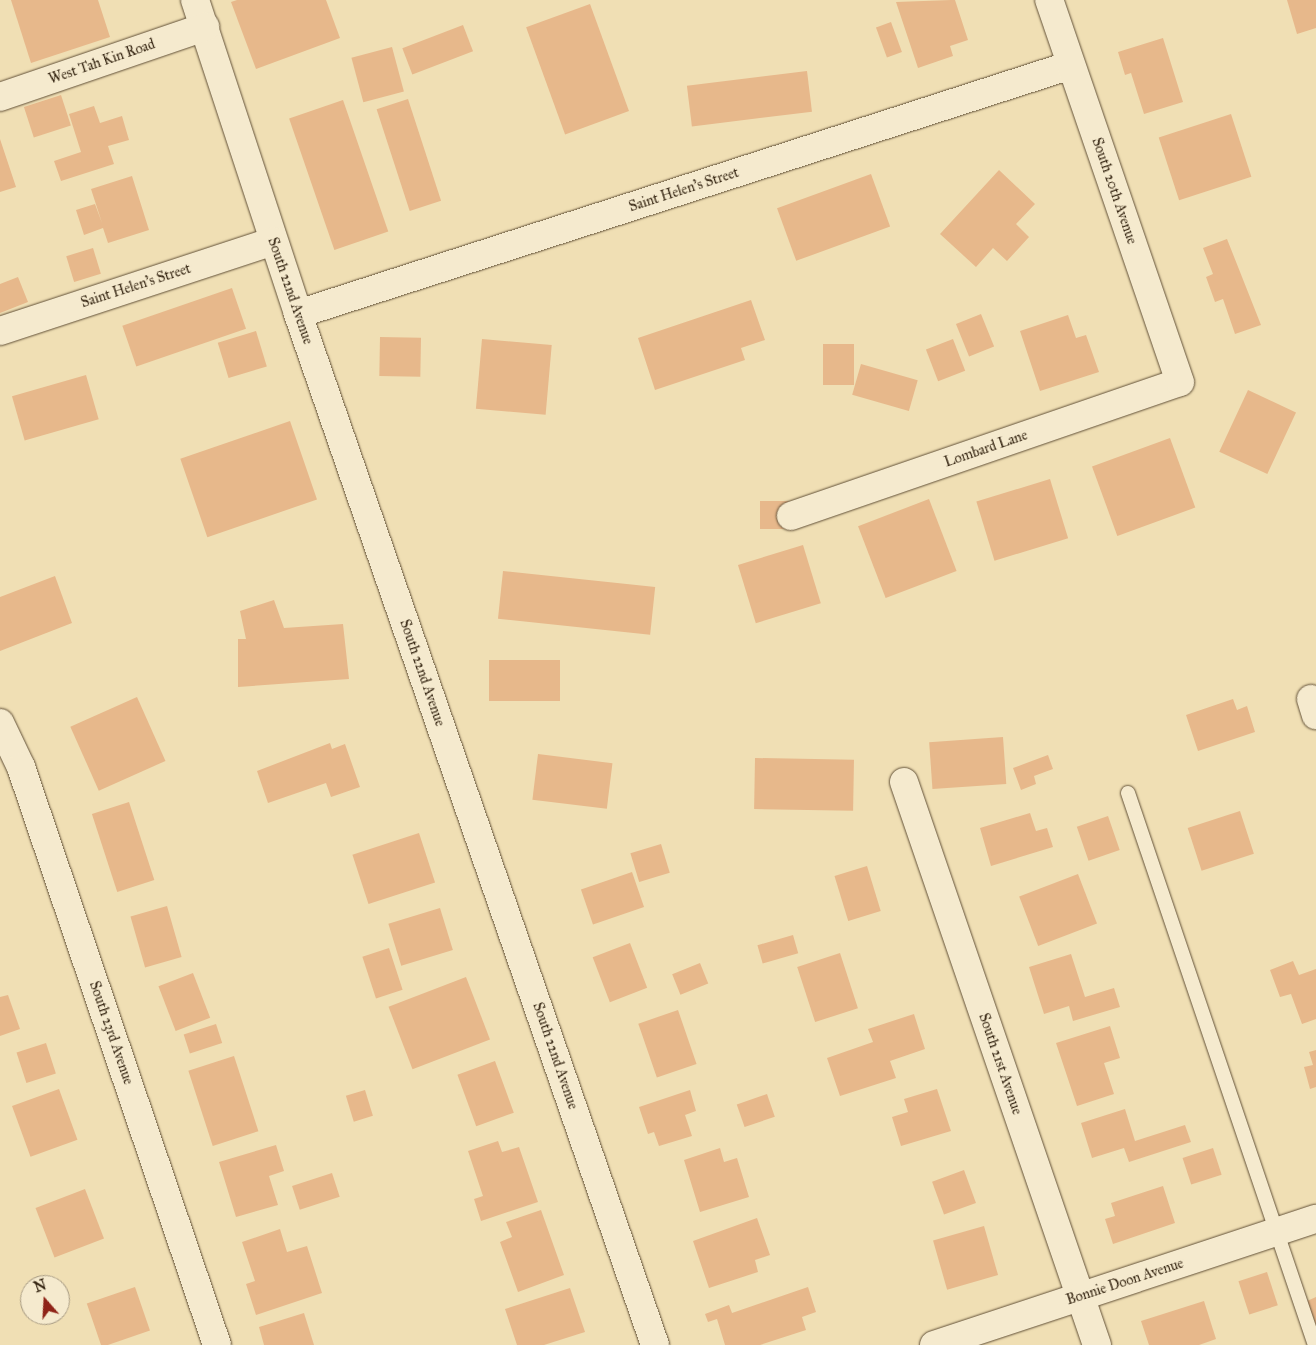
<!DOCTYPE html>
<html>
<head>
<meta charset="utf-8">
<style>
	body { margin:0 }
	#map { position:relative; width:1316px; height:1345px; overflow:hidden; background:#f0dfb4; font-family:"IM FELL Great Primer",serif }
	div>[style] { position:absolute }
	.building>* { inset:0; background:#e7b88b; transform-origin:0 0 }
	.roads { filter:drop-shadow(0 0 1px #625138) drop-shadow(0 0 1px #625138) }
	.lane>* { height:14px; margin:-7px; padding:0 7px; transform-origin:7px; border-radius:7px; background:#f5eace }
	.street>* { height:28px; margin:-14px; padding:0 14px; transform-origin:14px; border-radius:14px; background:#f5eace }
	span { translate:-50% -50%; white-space:nowrap; text-align:center; line-height:1.15; -webkit-text-stroke:4px #f5eace; paint-order:stroke }
	.street-label { font-size:14px; color:#32220f }
	.north { position:absolute; left:20px; top:1275px; width:50px; height:50px; box-sizing:border-box; background:#f5eace; border:1px solid #a79a82; border-radius:50%; rotate:341deg; font-size:14px; font-weight:700; line-height:20px; text-align:center; color:#32220f }
	.north::after { content:''; display:block; margin:auto; width:18px; height:22px; background:#8f2418; clip-path:polygon(50% 0,100% 100%,50% 72%,0 100%) }
</style>
</head>
<body>
<div id="map">
	<div class="building">
		<div style="clip-path:polygon(11px 0,98px 0,110px 37px,31px 63px)"></div>
		<div style="clip-path:polygon(237px 0,326px 0,340px 38px,256px 69px,231px 2px)"></div>
		<div style="clip-path:polygon(951px 0,955px 0,968px 40px,950px 46px,953px 56px,918px 68px,896px 2px)"></div>
		<div style="clip-path:polygon(1287px 0,1316px 0,1316px 28px,1297px 34px)"></div>
		<div style="left:590px;top:4px;width:114px;height:68px;rotate:70deg"></div>
		<div style="left:891px;top:22px;width:32px;height:16px;rotate:70deg"></div>
		<div style="left:463px;top:25px;width:28px;height:65px;rotate:69deg"></div>
		<div style="clip-path:polygon(1163px 38px,1183px 102px,1144px 114px,1131px 73px,1125px 75px,1118px 52px)"></div>
		<div style="left:392px;top:47px;width:46px;height:42px;rotate:75deg"></div>
		<div style="left:807px;top:71px;width:41px;height:121px;rotate:83deg"></div>
		<div style="left:61px;top:95px;width:32px;height:39px;rotate:72deg"></div>
		<div style="left:408px;top:99px;width:107px;height:33px;rotate:72deg"></div>
		<div style="left:343px;top:100px;width:139px;height:57px;rotate:71deg"></div>
		<div style="clip-path:polygon(94px 106px,100px 123px,122px 116px,129px 140px,108px 146px,114px 164px,61px 181px,54px 161px,81px 152px,69px 114px)"></div>
		<div style="left:1231px;top:114px;width:66px;height:76px;rotate:72deg"></div>
		<div style="clip-path:polygon(0 139px,16px 187px,0 192px)"></div>
		<div style="clip-path:polygon(999px 170px,1035px 204px,1016px 224px,1029px 237px,1007px 261px,993px 248px,976px 267px,940px 234px)"></div>
		<div style="left:871px;top:174px;width:56px;height:100px;rotate:70deg"></div>
		<div style="clip-path:polygon(132px 176px,149px 230px,108px 243px,103px 228px,84px 235px,76px 210px,95px 204px,102px 223px,91px 189px)"></div>
		<div style="clip-path:polygon(1227px 239px,1261px 325px,1235px 334px,1223px 299px,1215px 302px,1206px 277px,1213px 274px,1203px 248px)"></div>
		<div style="left:93px;top:248px;width:27px;height:28px;rotate:73deg"></div>
		<div style="clip-path:polygon(18px 277px,28px 302px,0 313px,0 284px)"></div>
		<div style="left:232px;top:288px;width:43px;height:116px;rotate:71deg"></div>
		<div style="clip-path:polygon(751px 300px,765px 340px,741px 348px,745px 360px,655px 390px,638px 338px)"></div>
		<div style="left:981px;top:314px;width:35px;height:27px;rotate:68deg"></div>
		<div style="clip-path:polygon(1068px 315px,1076px 338px,1086px 335px,1099px 372px,1040px 391px,1020px 331px)"></div>
		<div style="left:256px;top:331px;width:37px;height:40px;rotate:73deg"></div>
		<div style="left:380px;top:337px;width:41px;height:39px;rotate:1deg"></div>
		<div style="left:482px;top:339px;width:70px;height:70px;rotate:5deg"></div>
		<div style="left:953px;top:339px;width:34px;height:29px;rotate:69deg"></div>
		<div style="left:854px;top:344px;width:41px;height:31px;rotate:90deg"></div>
		<div style="left:861px;top:364px;width:59px;height:32px;rotate:16deg"></div>
		<div style="left:86px;top:375px;width:46px;height:77px;rotate:74deg"></div>
		<div style="left:1248px;top:390px;width:53px;height:68px;rotate:25deg"></div>
		<div style="left:290px;top:421px;width:83px;height:116px;rotate:71deg"></div>
		<div style="left:1170px;top:438px;width:74px;height:83px;rotate:70deg"></div>
		<div style="left:1050px;top:479px;width:62px;height:77px;rotate:73deg"></div>
		<div style="left:929px;top:499px;width:77px;height:76px;rotate:69deg"></div>
		<div style="left:760px;top:501px;width:28px;height:28px"></div>
		<div style="left:803px;top:545px;width:61px;height:68px;rotate:73deg"></div>
		<div style="left:503px;top:571px;width:153px;height:48px;rotate:6deg"></div>
		<div style="clip-path:polygon(55px 576px,72px 623px,0 651px,0 597px)"></div>
		<div style="clip-path:polygon(274px 600px,284px 628px,343px 624px,349px 679px,238px 687px,238px 639px,246px 639px,240px 611px)"></div>
		<div style="left:489px;top:660px;width:71px;height:41px"></div>
		<div style="left:137px;top:697px;width:70px;height:73px;rotate:66deg"></div>
		<div style="clip-path:polygon(1233px 699px,1237px 710px,1247px 706px,1255px 732px,1198px 751px,1186px 715px)"></div>
		<div style="left:1003px;top:737px;width:47px;height:74px;rotate:86deg"></div>
		<div style="clip-path:polygon(330px 743px,332px 749px,345px 744px,360px 787px,331px 797px,326px 783px,268px 803px,257px 771px)"></div>
		<div style="left:538px;top:754px;width:75px;height:46px;rotate:7deg"></div>
		<div style="clip-path:polygon(1048px 755px,1053px 769px,1034px 776px,1036px 784px,1021px 790px,1013px 768px)"></div>
		<div style="left:755px;top:758px;width:99px;height:51px;rotate:1deg"></div>
		<div style="left:129px;top:802px;width:82px;height:39px;rotate:72deg"></div>
		<div style="left:1240px;top:811px;width:45px;height:55px;rotate:72deg"></div>
		<div style="clip-path:polygon(1030px 813px,1036px 831px,1047px 828px,1053px 847px,991px 866px,980px 828px)"></div>
		<div style="left:1108px;top:816px;width:36px;height:33px;rotate:71deg"></div>
		<div style="left:419px;top:833px;width:52px;height:70px;rotate:72deg"></div>
		<div style="left:661px;top:844px;width:30px;height:32px;rotate:73deg"></div>
		<div style="left:867px;top:866px;width:47px;height:34px;rotate:73deg"></div>
		<div style="left:632px;top:872px;width:37px;height:54px;rotate:71deg"></div>
		<div style="left:1078px;top:874px;width:53px;height:63px;rotate:69deg"></div>
		<div style="left:167px;top:906px;width:53px;height:38px;rotate:74deg"></div>
		<div style="left:440px;top:908px;width:44px;height:54px;rotate:73deg"></div>
		<div style="left:793px;top:935px;width:19px;height:37px;rotate:74deg"></div>
		<div style="left:630px;top:943px;width:48px;height:40px;rotate:69deg"></div>
		<div style="left:389px;top:948px;width:44px;height:28px;rotate:72deg"></div>
		<div style="left:840px;top:953px;width:58px;height:45px;rotate:72deg"></div>
		<div style="clip-path:polygon(1071px 954px,1085px 997px,1114px 988px,1120px 1007px,1073px 1021px,1069px 1006px,1044px 1014px,1029px 967px)"></div>
		<div style="clip-path:polygon(1293px 961px,1299px 975px,1316px 969px,1316px 1019px,1302px 1024px,1291px 994px,1280px 997px,1270px 970px)"></div>
		<div style="left:700px;top:963px;width:22px;height:30px;rotate:68deg"></div>
		<div style="left:193px;top:973px;width:48px;height:37px;rotate:69deg"></div>
		<div style="left:466px;top:977px;width:67px;height:83px;rotate:69deg"></div>
		<div style="clip-path:polygon(8px 995px,20px 1029px,0 1036px,0 997px)"></div>
		<div style="left:678px;top:1010px;width:57px;height:42px;rotate:71deg"></div>
		<div style="clip-path:polygon(914px 1014px,925px 1049px,890px 1061px,896px 1078px,840px 1096px,827px 1058px,873px 1042px,868px 1029px)"></div>
		<div style="left:216px;top:1024px;width:20px;height:34px;rotate:72deg"></div>
		<div style="clip-path:polygon(1110px 1026px,1120px 1058px,1104px 1063px,1114px 1094px,1077px 1106px,1056px 1043px)"></div>
		<div style="left:46px;top:1043px;width:32px;height:31px;rotate:72deg"></div>
		<div style="clip-path:polygon(1316px 1050px,1316px 1087px,1310px 1089px,1304px 1067px,1313px 1065px,1309px 1052px)"></div>
		<div style="left:234px;top:1056px;width:79px;height:48px;rotate:72deg"></div>
		<div style="left:495px;top:1061px;width:55px;height:40px;rotate:70deg"></div>
		<div style="left:59px;top:1089px;width:54px;height:50px;rotate:70deg"></div>
		<div style="clip-path:polygon(937px 1089px,951px 1131px,901px 1146px,892px 1117px,908px 1112px,904px 1099px)"></div>
		<div style="left:365px;top:1090px;width:27px;height:20px;rotate:73deg"></div>
		<div style="clip-path:polygon(690px 1090px,696px 1111px,685px 1115px,692px 1136px,659px 1146px,654px 1132px,648px 1134px,639px 1107px)"></div>
		<div style="left:767px;top:1094px;width:24px;height:32px;rotate:71deg"></div>
		<div style="clip-path:polygon(1125px 1109px,1135px 1141px,1185px 1125px,1191px 1142px,1129px 1162px,1124px 1148px,1092px 1158px,1081px 1123px)"></div>
		<div style="clip-path:polygon(498px 1141px,502px 1152px,519px 1147px,538px 1202px,481px 1221px,474px 1199px,483px 1196px,468px 1151px)"></div>
		<div style="clip-path:polygon(276px 1145px,284px 1171px,269px 1176px,278px 1205px,236px 1217px,219px 1162px)"></div>
		<div style="clip-path:polygon(720px 1148px,724px 1162px,737px 1158px,749px 1197px,700px 1212px,684px 1160px)"></div>
		<div style="left:1213px;top:1148px;width:28px;height:32px;rotate:72deg"></div>
		<div style="left:964px;top:1170px;width:35px;height:34px;rotate:70deg"></div>
		<div style="left:332px;top:1173px;width:25px;height:42px;rotate:72deg"></div>
		<div style="clip-path:polygon(1163px 1186px,1175px 1223px,1113px 1244px,1105px 1219px,1115px 1216px,1111px 1203px)"></div>
		<div style="left:85px;top:1189px;width:53px;height:53px;rotate:69deg"></div>
		<div style="clip-path:polygon(541px 1210px,564px 1275px,518px 1292px,500px 1242px,512px 1237px,506px 1222px)"></div>
		<div style="clip-path:polygon(757px 1218px,770px 1255px,755px 1260px,758px 1272px,709px 1288px,693px 1241px)"></div>
		<div style="left:984px;top:1226px;width:51px;height:53px;rotate:74deg"></div>
		<div style="clip-path:polygon(280px 1229px,287px 1252px,307px 1246px,322px 1293px,256px 1315px,246px 1284px,255px 1281px,242px 1242px)"></div>
		<div style="left:1267px;top:1272px;width:35px;height:30px;rotate:72deg"></div>
		<div style="left:135px;top:1287px;width:46px;height:51px;rotate:71deg"></div>
		<div style="clip-path:polygon(808px 1287px,816px 1312px,802px 1317px,806px 1330px,760px 1345px,725px 1345px,717px 1319px,708px 1322px,705px 1314px,729px 1305px,732px 1313px)"></div>
		<div style="clip-path:polygon(570px 1288px,585px 1332px,544px 1345px,517px 1345px,505px 1309px)"></div>
		<div style="clip-path:polygon(1316px 1297px,1316px 1325px,1307px 1301px)"></div>
		<div style="clip-path:polygon(1204px 1301px,1216px 1339px,1199px 1345px,1149px 1345px,1141px 1321px)"></div>
		<div style="clip-path:polygon(304px 1313px,314px 1345px,264px 1345px,259px 1327px)"></div>
	</div>
	<div class="roads">
		<div class="lane">
			<div style="left:1128px;top:793px;width:583px;rotate:71.29deg"></div>
		</div>
		<div class="street">
			<div style="left:195px;top:0;width:330px;rotate:71.8deg"></div>
			<div style="left:298px;top:314px;width:1091px;rotate:70.9deg"></div>
			<div style="left:0;top:97px;width:217px;rotate:-18.9deg"></div>
			<div style="left:298px;top:314px;width:812px;rotate:-17.85deg"></div>
			<div style="left:0;top:331px;width:287px;rotate:-18.2deg"></div>
			<div style="left:791px;top:516px;width:411px;rotate:-19deg"></div>
			<div style="left:1180px;top:382px;width:404px;rotate:-108.9deg"></div>
			<div style="left:1311px;top:699px;width:17px;rotate:73deg"></div>
			<div style="left:0;top:723px;width:49px;rotate:64.5deg"></div>
			<div style="left:21px;top:767px;width:610px;rotate:71.27deg"></div>
			<div style="left:904px;top:782px;width:595px;rotate:71.08deg"></div>
			<div style="left:934px;top:1345px;width:402px;rotate:-18.3deg"></div>
		</div>
	</div>
	<div class="street-label">
		<span style="left:102px;top:62px;rotate:-19deg">West Tah Kin Road</span>
		<span style="left:684px;top:190px;rotate:-18deg">Saint Helen's Street</span>
		<span style="left:1114px;top:191px;rotate:71deg">South 20th Avenue</span>
		<span style="left:136px;top:286px;rotate:-18deg">Saint Helen's Street</span>
		<span style="left:290px;top:291px;rotate:71deg">South 22nd Avenue</span>
		<span style="left:986px;top:449px;rotate:-19deg">Lombard Lane</span>
		<span style="left:422px;top:673px;rotate:71deg">South 22nd Avenue</span>
		<span style="left:111px;top:1033px;rotate:71deg">South 23rd Avenue</span>
		<span style="left:555px;top:1056px;rotate:71deg">South 22nd Avenue</span>
		<span style="left:1000px;top:1064px;rotate:71deg">South 21st Avenue</span>
		<span style="left:1125px;top:1282px;rotate:-18deg">Bonnie Doon Avenue</span>
	</div>
	<div class="north">N</div>
</div>
</body>
</html>
